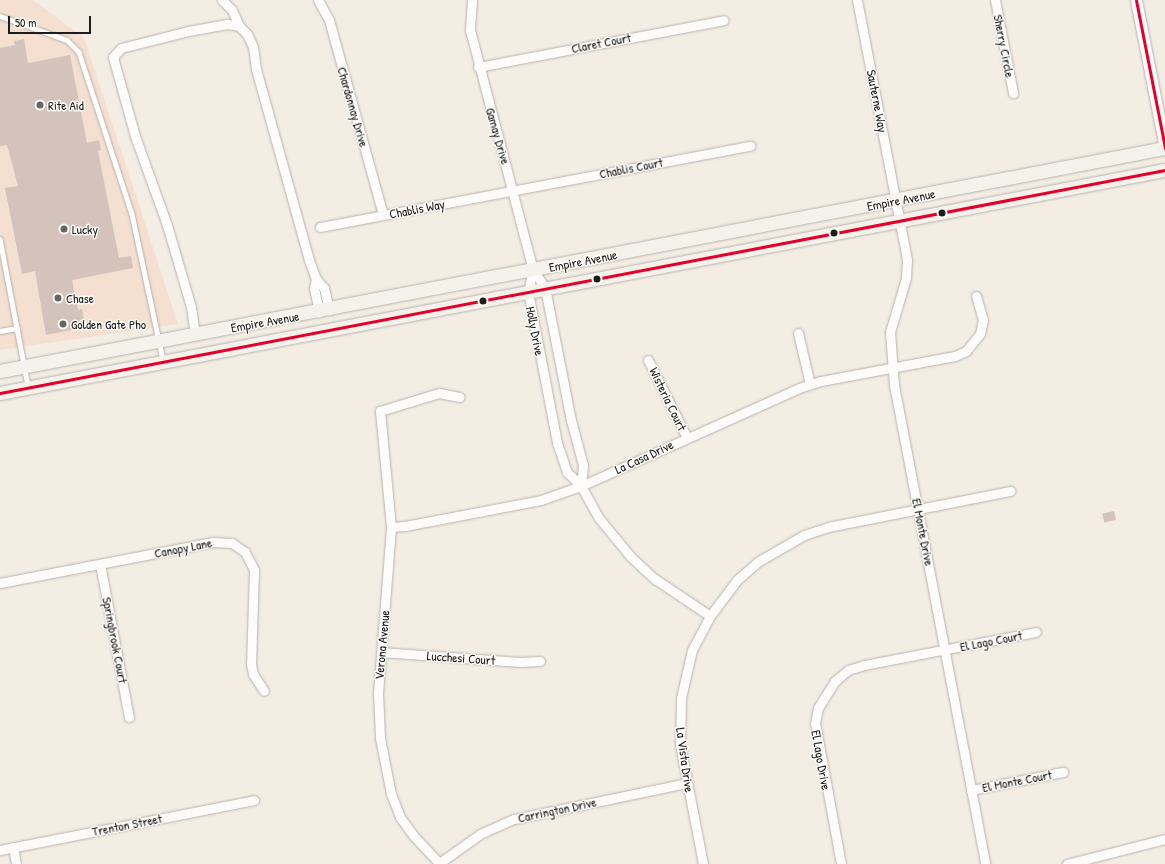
<!DOCTYPE html>
<html>
<head>
<meta charset="utf-8">
<style>
	body { margin:0 }
	#map { position:relative; width:1165px; height:864px; overflow:hidden; background:#f3ede4; font-family:"Patrick Hand",sans-serif }
	div>[style] { position:absolute }
	.built>* { inset:0; background:#f4dfd0 }
	.building>* { inset:0; background:#d4c3bb; transform-origin:0 0 }
	.roads { filter:drop-shadow(0 0 1px #b7b3ae) drop-shadow(0 0 1px #b7b3ae) }
	.service>* { height:4.5px; margin:-2.25px; padding:0 2.25px; transform-origin:2.25px; border-radius:2.25px; background:#fdfcfb }
	.minor>* { height:9px; margin:-4.5px; padding:0 4.5px; transform-origin:4.5px; border-radius:4.5px; background:#fdfcfb }
	.tertiary>* { height:11px; margin:-5.5px; padding:0 5.5px; transform-origin:5.5px; border-radius:5.5px; background:#fdfcfb }
	.secondary>* { height:13px; margin:-6.5px; padding:0 6.5px; transform-origin:6.5px; border-radius:6.5px; background:#f5f2ec }
	.bus-1>* { height:3px; margin:-1.5px; padding:0 1.5px; transform-origin:1.5px; border-radius:1.5px; background:#e4002b }
	.dots>* { width:11px; height:11px; translate:-50% -50%; box-sizing:border-box; border:2px solid #fdfcf7; border-radius:50% }
	span { translate:-50% -50%; white-space:nowrap; text-align:center; line-height:1.15; -webkit-text-stroke:3px #fdfcf7; paint-order:stroke }
	.street-label { font-size:13px; color:#1c1c1c }
	.poi-label { font-size:13px; color:#1c1c1c }
	.left { translate:0 -50%; text-align:left }
	.scale { position:absolute; left:8px; top:16px; width:83px; height:18px; box-sizing:border-box; border:2px solid #1c1c1c; border-top:0; padding-left:5px; font-size:12px; line-height:14px; white-space:nowrap; color:#1c1c1c; -webkit-text-stroke:3px #fdfcf7; paint-order:stroke }
</style>
</head>
<body>
<div id="map">
	<div class="built">
		<div style="clip-path:polygon(0 0,33px 0,84px 38px,178px 324px,0 350px)"></div>
	</div>
	<div class="building">
		<div style="clip-path:polygon(24px 39px,28px 63px,70px 55px,87px 143px,99px 140px,101px 150px,98px 151px,119px 258px,131px 256px,133px 268px,72px 280px,78px 310px,82px 309px,84px 320px,80px 320px,82px 328px,46px 335px,35px 271px,22px 274px,5px 188px,18px 186px,7px 145px,0 146px,0 48px,15px 45px,14px 41px)"></div>
		<div style="left:1114px;top:511px;width:9px;height:12px;rotate:77deg"></div>
	</div>
	<div class="roads">
		<div class="service">
			<div style="left:0;top:16px;width:71px;rotate:19.7deg"></div>
			<div style="left:67px;top:40px;width:17px;rotate:45deg"></div>
			<div style="left:79px;top:52px;width:170px;rotate:71.9deg"></div>
			<div style="left:132px;top:214px;width:149px;rotate:78deg"></div>
			<div style="left:0;top:239px;width:150px;rotate:79.2deg"></div>
			<div style="left:0;top:331px;width:17px;rotate:-10deg"></div>
		</div>
		<div class="minor">
			<div style="left:222px;top:0;width:14px;rotate:45deg"></div>
			<div style="left:232px;top:10px;width:17px;rotate:66deg"></div>
			<div style="left:318px;top:0;width:23px;rotate:61deg"></div>
			<div style="left:329px;top:20px;width:202px;rotate:74.5deg"></div>
			<div style="left:472px;top:0;width:30px;rotate:94deg"></div>
			<div style="left:470px;top:30px;width:248px;rotate:75.3deg"></div>
			<div style="left:533px;top:270px;width:22px;rotate:56deg"></div>
			<div style="left:545px;top:288px;width:135px;rotate:78.9deg"></div>
			<div style="left:571px;top:420px;width:47px;rotate:75.1deg"></div>
			<div style="left:583px;top:465px;width:21px;rotate:95deg"></div>
			<div style="left:857px;top:0;width:264px;rotate:79.1deg"></div>
			<div style="left:907px;top:259px;width:19px;rotate:93deg"></div>
			<div style="left:906px;top:278px;width:56px;rotate:106.5deg"></div>
			<div style="left:890px;top:332px;width:53px;rotate:85.7deg"></div>
			<div style="left:894px;top:385px;width:488px;rotate:79.2deg"></div>
			<div style="left:995px;top:0;width:95px;rotate:79deg"></div>
			<div style="left:478px;top:67px;width:250px;rotate:-10.8deg"></div>
			<div style="left:320px;top:227px;width:438px;rotate:-10.7deg"></div>
			<div style="left:533px;top:270px;width:23px;rotate:103deg"></div>
			<div style="left:528px;top:292px;width:154px;rotate:79.1deg"></div>
			<div style="left:557px;top:443px;width:31px;rotate:71deg"></div>
			<div style="left:567px;top:472px;width:20px;rotate:45deg"></div>
			<div style="left:581px;top:486px;width:35px;rotate:61deg"></div>
			<div style="left:598px;top:517px;width:52px;rotate:50.5deg"></div>
			<div style="left:631px;top:557px;width:33px;rotate:43deg"></div>
			<div style="left:655px;top:579px;width:66px;rotate:33.9deg"></div>
			<div style="left:316px;top:279px;width:9px;rotate:103deg"></div>
			<div style="left:314px;top:288px;width:25px;rotate:78deg"></div>
			<div style="left:798px;top:333px;width:52px;rotate:76.8deg"></div>
			<div style="left:195px;top:335px;width:28px;rotate:-98deg"></div>
			<div style="left:191px;top:307px;width:85px;rotate:-106.3deg"></div>
			<div style="left:167px;top:225px;width:95px;rotate:-109.8deg"></div>
			<div style="left:135px;top:136px;width:82px;rotate:-105.6deg"></div>
			<div style="left:113px;top:57px;width:12px;rotate:-48deg"></div>
			<div style="left:121px;top:48px;width:69px;rotate:-14.2deg"></div>
			<div style="left:188px;top:31px;width:40px;rotate:-10deg"></div>
			<div style="left:227px;top:24px;width:12px;rotate:9deg"></div>
			<div style="left:239px;top:26px;width:11px;rotate:45deg"></div>
			<div style="left:247px;top:34px;width:14px;rotate:65deg"></div>
			<div style="left:253px;top:47px;width:22px;rotate:82deg"></div>
			<div style="left:256px;top:69px;width:198px;rotate:74.5deg"></div>
			<div style="left:309px;top:260px;width:20px;rotate:70deg"></div>
			<div style="left:316px;top:279px;width:12px;rotate:48deg"></div>
			<div style="left:324px;top:288px;width:23px;rotate:77deg"></div>
			<div style="left:648px;top:360px;width:87px;rotate:63.4deg"></div>
			<div style="left:391px;top:527px;width:14px;rotate:-4deg"></div>
			<div style="left:405px;top:526px;width:138px;rotate:-10.8deg"></div>
			<div style="left:541px;top:500px;width:42px;rotate:-19.3deg"></div>
			<div style="left:581px;top:486px;width:239px;rotate:-24.2deg"></div>
			<div style="left:799px;top:388px;width:23px;rotate:-18deg"></div>
			<div style="left:821px;top:381px;width:136px;rotate:-10.6deg"></div>
			<div style="left:955px;top:356px;width:12px;rotate:-24deg"></div>
			<div style="left:966px;top:351px;width:22px;rotate:-51deg"></div>
			<div style="left:980px;top:334px;width:14px;rotate:-78deg"></div>
			<div style="left:983px;top:320px;width:25px;rotate:-106deg"></div>
			<div style="left:100px;top:564px;width:156px;rotate:79.3deg"></div>
			<div style="left:0;top:583px;width:217px;rotate:-10.9deg"></div>
			<div style="left:213px;top:542px;width:19px;rotate:3deg"></div>
			<div style="left:232px;top:543px;width:16px;rotate:35deg"></div>
			<div style="left:245px;top:552px;width:20px;rotate:63deg"></div>
			<div style="left:254px;top:570px;width:94px;rotate:91.8deg"></div>
			<div style="left:251px;top:664px;width:10px;rotate:79deg"></div>
			<div style="left:253px;top:674px;width:20px;rotate:57deg"></div>
			<div style="left:381px;top:652px;width:139px;rotate:4.1deg"></div>
			<div style="left:520px;top:662px;width:20px;rotate:-3deg"></div>
			<div style="left:971px;top:790px;width:94px;rotate:-11.1deg"></div>
			<div style="left:13px;top:847px;width:17px;rotate:80deg"></div>
			<div style="left:0;top:850px;width:259px;rotate:-11.1deg"></div>
			<div style="left:439px;top:863px;width:38px;rotate:-133deg"></div>
			<div style="left:413px;top:835px;width:22px;rotate:-126deg"></div>
			<div style="left:400px;top:817px;width:25px;rotate:-111deg"></div>
			<div style="left:391px;top:794px;width:57px;rotate:-101.1deg"></div>
			<div style="left:380px;top:738px;width:45px;rotate:-92.5deg"></div>
			<div style="left:378px;top:693px;width:167px;rotate:-85.5deg"></div>
			<div style="left:391px;top:527px;width:117px;rotate:-95.4deg"></div>
			<div style="left:380px;top:411px;width:62px;rotate:-17deg"></div>
			<div style="left:439px;top:393px;width:21px;rotate:11deg"></div>
			<div style="left:438px;top:864px;width:52px;rotate:-35.5deg"></div>
			<div style="left:480px;top:834px;width:37px;rotate:-24deg"></div>
			<div style="left:514px;top:819px;width:177px;rotate:-11.8deg"></div>
			<div style="left:703px;top:864px;width:121px;rotate:-100.9deg"></div>
			<div style="left:680px;top:745px;width:47px;rotate:-88.8deg"></div>
			<div style="left:681px;top:698px;width:49px;rotate:-77.1deg"></div>
			<div style="left:692px;top:650px;width:38px;rotate:-62deg"></div>
			<div style="left:710px;top:616px;width:45px;rotate:-53.1deg"></div>
			<div style="left:737px;top:580px;width:29px;rotate:-41deg"></div>
			<div style="left:759px;top:561px;width:52px;rotate:-30deg"></div>
			<div style="left:804px;top:535px;width:25px;rotate:-18deg"></div>
			<div style="left:828px;top:527px;width:186px;rotate:-11.2deg"></div>
			<div style="left:841px;top:864px;width:143px;rotate:-100.4deg"></div>
			<div style="left:815px;top:723px;width:15px;rotate:-79deg"></div>
			<div style="left:818px;top:708px;width:32px;rotate:-58deg"></div>
			<div style="left:835px;top:681px;width:17px;rotate:-40deg"></div>
			<div style="left:848px;top:670px;width:17px;rotate:-17deg"></div>
			<div style="left:864px;top:665px;width:175px;rotate:-10.9deg"></div>
			<div style="left:1067px;top:864px;width:101px;rotate:-14.3deg"></div>
		</div>
		<div class="tertiary">
			<div style="left:1136px;top:0;width:151px;rotate:78.9deg"></div>
		</div>
		<div class="secondary">
			<div style="left:0;top:371px;width:1186px;rotate:-10.84deg"></div>
			<div style="left:0;top:393px;width:1186px;rotate:-10.84deg"></div>
		</div>
	</div>
	<div class="bus-1">
		<div style="left:1136px;top:0;width:151px;rotate:78.9deg"></div>
		<div style="left:0;top:393px;width:1186px;rotate:-10.84deg"></div>
	</div>
	<div class="dots">
		<div style="left:40px;top:105px;background:#676562"></div>
		<div style="left:942px;top:213px;background:#1c1c1c"></div>
		<div style="left:64px;top:229px;background:#676562"></div>
		<div style="left:834px;top:233px;background:#1c1c1c"></div>
		<div style="left:597px;top:279px;background:#1c1c1c"></div>
		<div style="left:58px;top:298px;background:#676562"></div>
		<div style="left:483px;top:301px;background:#1c1c1c"></div>
		<div style="left:63px;top:324px;background:#676562"></div>
	</div>
	<div class="street-label">
		<span style="left:601px;top:43px;rotate:-11deg">Claret Court</span>
		<span style="left:1004px;top:46px;rotate:79deg">Sherry Circle</span>
		<span style="left:877px;top:101px;rotate:79deg">Sauterne Way</span>
		<span style="left:353px;top:107px;rotate:74deg">Chardonnay Drive</span>
		<span style="left:498px;top:136px;rotate:74deg">Gamay Drive</span>
		<span style="left:631px;top:168px;rotate:-11deg">Chablis Court</span>
		<span style="left:901px;top:200px;rotate:-11deg">Empire Avenue</span>
		<span style="left:417px;top:209px;rotate:-11deg">Chablis Way</span>
		<span style="left:583px;top:261px;rotate:-11deg">Empire Avenue</span>
		<span style="left:265px;top:322px;rotate:-10deg">Empire Avenue</span>
		<span style="left:535px;top:331px;rotate:79deg">Holly Drive</span>
		<span style="left:668px;top:399px;rotate:64deg">Wisteria Court</span>
		<span style="left:644px;top:457px;rotate:-25deg">La Casa Drive</span>
		<span style="left:923px;top:532px;rotate:79deg">El Monte Drive</span>
		<span style="left:183px;top:548px;rotate:-11deg">Canopy Lane</span>
		<span style="left:115px;top:640px;rotate:79deg">Springbrook Court</span>
		<span style="left:991px;top:641px;rotate:-11deg">El Lago Court</span>
		<span style="left:382px;top:645px;rotate:-85deg">Verona Avenue</span>
		<span style="left:461px;top:658px;rotate:4deg">Lucchesi Court</span>
		<span style="left:685px;top:760px;rotate:82deg">La Vista Drive</span>
		<span style="left:821px;top:760px;rotate:80deg">El Lago Drive</span>
		<span style="left:1017px;top:781px;rotate:-11deg">El Monte Court</span>
		<span style="left:557px;top:810px;rotate:-12deg">Carrington Drive</span>
		<span style="left:127px;top:825px;rotate:-11deg">Trenton Street</span>
	</div>
	<div class="poi-label">
		<span class="left" style="left:48px;top:105px">Rite Aid</span>
		<span class="left" style="left:72px;top:229px">Lucky</span>
		<span class="left" style="left:66px;top:298px">Chase</span>
		<span class="left" style="left:71px;top:324px">Golden Gate Pho</span>
	</div>
	<div class="scale">50 m</div>
</div>
</body>
</html>
